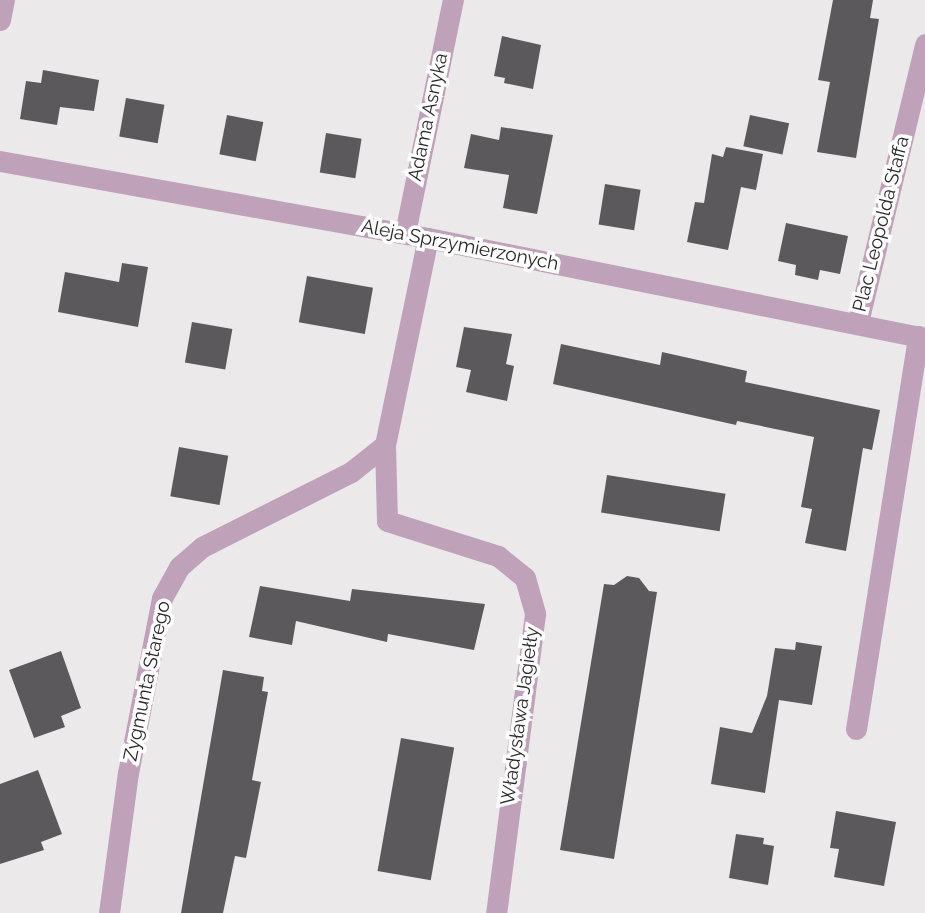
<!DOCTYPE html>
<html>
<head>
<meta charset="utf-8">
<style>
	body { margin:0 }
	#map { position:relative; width:925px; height:913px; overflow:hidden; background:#ece9eb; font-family:Raleway,sans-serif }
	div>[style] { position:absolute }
	.building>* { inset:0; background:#5c595c; transform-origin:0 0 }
	.street>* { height:21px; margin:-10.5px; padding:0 10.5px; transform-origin:10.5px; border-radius:10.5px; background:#bfa1ba }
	span { translate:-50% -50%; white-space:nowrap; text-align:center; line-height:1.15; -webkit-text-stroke:7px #fff; paint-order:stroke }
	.street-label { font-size:19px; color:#282728 }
</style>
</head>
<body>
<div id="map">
	<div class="building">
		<div style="clip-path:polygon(833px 0,873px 0,870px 18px,879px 19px,856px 158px,817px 152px,830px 82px,818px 80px)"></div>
		<div style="clip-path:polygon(502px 36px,541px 45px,533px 89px,504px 83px,505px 78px,494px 76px)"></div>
		<div style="clip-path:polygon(43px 70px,99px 80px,94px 111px,60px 107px,57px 125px,20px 119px,26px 81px,41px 83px)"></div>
		<div style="left:126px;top:98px;width:39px;height:39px;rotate:10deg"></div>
		<div style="left:227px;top:115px;width:37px;height:40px;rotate:11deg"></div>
		<div style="left:750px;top:115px;width:40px;height:32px;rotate:12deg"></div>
		<div style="clip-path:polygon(501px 127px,553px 135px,537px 214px,503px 208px,509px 175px,464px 168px,471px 134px,499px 140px)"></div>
		<div style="left:326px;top:133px;width:36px;height:40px;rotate:9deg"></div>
		<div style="clip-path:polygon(726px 147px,763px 154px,756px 190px,741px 187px,728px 250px,687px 242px,695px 202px,704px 203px,712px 154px,723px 157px)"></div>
		<div style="left:605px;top:184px;width:36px;height:41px;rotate:9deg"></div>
		<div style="clip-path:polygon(786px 223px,848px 236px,840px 274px,820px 270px,818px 280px,795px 275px,796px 265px,778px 261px)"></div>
		<div style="clip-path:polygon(122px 263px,148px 267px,138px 327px,58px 312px,65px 272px,119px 282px)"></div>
		<div style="left:307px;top:276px;width:67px;height:47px;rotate:10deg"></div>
		<div style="left:192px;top:322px;width:41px;height:41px;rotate:10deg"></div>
		<div style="clip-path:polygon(464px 327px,512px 334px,506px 364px,514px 366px,507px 401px,466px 392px,471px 370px,456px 367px)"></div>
		<div style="clip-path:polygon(561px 344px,660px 365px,662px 352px,747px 371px,745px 382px,880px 410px,872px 450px,863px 448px,846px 551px,805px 543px,812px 509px,801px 507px,814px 437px,737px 421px,736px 425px,553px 384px)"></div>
		<div style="left:179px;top:447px;width:50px;height:50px;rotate:10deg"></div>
		<div style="left:607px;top:475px;width:120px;height:38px;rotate:9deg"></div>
		<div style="clip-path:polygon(627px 576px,639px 578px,649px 591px,657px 592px,614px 859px,560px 850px,604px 584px,614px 585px)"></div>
		<div style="clip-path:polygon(260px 586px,350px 601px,352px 589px,485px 604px,474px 650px,388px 634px,387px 642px,296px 621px,292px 645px,249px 637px)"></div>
		<div style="clip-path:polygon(796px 642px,822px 646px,812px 705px,779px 700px,765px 793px,711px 784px,720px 727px,752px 733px,767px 696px,775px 648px,795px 650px)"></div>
		<div style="clip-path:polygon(61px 651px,81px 708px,61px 716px,65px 727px,34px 738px,9px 670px)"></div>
		<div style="clip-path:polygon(223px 670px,264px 677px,262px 691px,268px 692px,252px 780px,261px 782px,246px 858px,235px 856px,223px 913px,181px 913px)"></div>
		<div style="left:401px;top:738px;width:54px;height:135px;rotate:10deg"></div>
		<div style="clip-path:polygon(38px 770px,62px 834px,41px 842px,44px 850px,0 864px,0 784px)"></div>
		<div style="clip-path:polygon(836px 811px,896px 822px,884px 886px,834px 877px,839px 849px,830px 848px)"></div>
		<div style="clip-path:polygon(736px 834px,764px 838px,763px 844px,774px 846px,768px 885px,729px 878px)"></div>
	</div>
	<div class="street">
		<div style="left:0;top:20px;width:20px;rotate:-79deg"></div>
		<div style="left:0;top:161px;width:435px;rotate:10.2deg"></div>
		<div style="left:428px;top:238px;width:507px;rotate:11.38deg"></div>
		<div style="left:405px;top:233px;width:238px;rotate:-78.4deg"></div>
		<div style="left:858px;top:322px;width:286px;rotate:-76.4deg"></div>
		<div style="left:385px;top:445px;width:76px;rotate:88.5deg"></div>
		<div style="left:387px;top:521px;width:116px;rotate:17.5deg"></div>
		<div style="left:498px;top:556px;width:35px;rotate:39deg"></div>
		<div style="left:525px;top:578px;width:37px;rotate:74deg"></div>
		<div style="left:535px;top:614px;width:302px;rotate:97.4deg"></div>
		<div style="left:856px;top:729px;width:398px;rotate:-81deg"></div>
		<div style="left:109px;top:913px;width:141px;rotate:-82.3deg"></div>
		<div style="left:128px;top:773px;width:178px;rotate:-79deg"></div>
		<div style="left:162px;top:598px;width:35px;rotate:-61deg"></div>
		<div style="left:179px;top:567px;width:30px;rotate:-41deg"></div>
		<div style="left:202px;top:547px;width:167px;rotate:-26.7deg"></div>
		<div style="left:351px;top:472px;width:43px;rotate:-38.5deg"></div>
		<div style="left:385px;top:445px;width:211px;rotate:-78.3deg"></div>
	</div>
	<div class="street-label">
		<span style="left:428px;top:117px;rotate:-78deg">Adama Asnyka</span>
		<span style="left:881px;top:224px;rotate:-76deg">Plac Leopolda Staffa</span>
		<span style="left:460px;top:245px;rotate:11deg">Aleja Sprzymierzonych</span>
		<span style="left:147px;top:681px;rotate:-78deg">Zygmunta Starego</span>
		<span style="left:520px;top:716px;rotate:-82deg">Władysława Jagiełły</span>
	</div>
</div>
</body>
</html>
